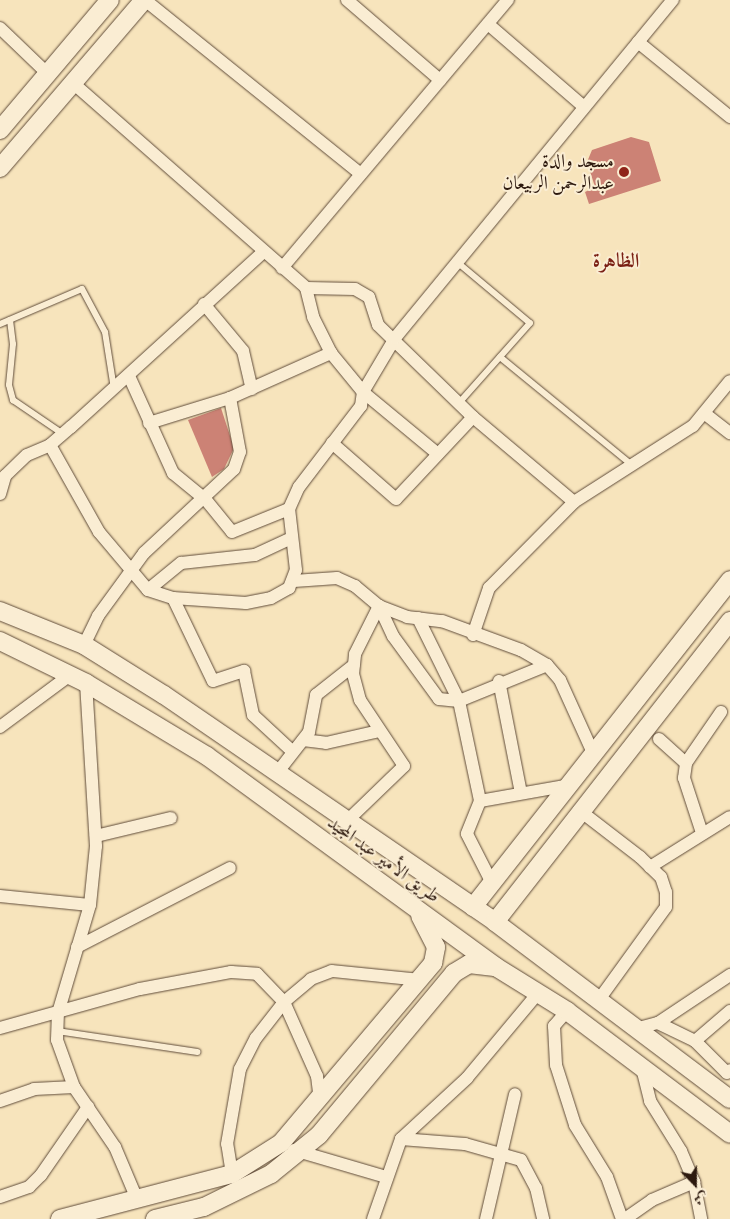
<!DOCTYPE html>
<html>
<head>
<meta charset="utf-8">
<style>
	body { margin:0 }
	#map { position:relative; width:730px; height:1219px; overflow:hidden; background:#f7e4bc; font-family:"IM FELL Great Primer",Amiri,serif }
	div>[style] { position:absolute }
	.building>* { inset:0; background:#cc8275 }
	.roads { filter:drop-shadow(0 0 1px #604c3a) drop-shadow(0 0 1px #604c3a) }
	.lane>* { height:6px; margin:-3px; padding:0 3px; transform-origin:3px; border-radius:3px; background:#faedd3 }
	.street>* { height:12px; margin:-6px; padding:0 6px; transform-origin:6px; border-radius:6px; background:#faedd3 }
	.secondary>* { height:18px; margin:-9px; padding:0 9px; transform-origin:9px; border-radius:9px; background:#faedd3 }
	.dots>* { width:14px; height:14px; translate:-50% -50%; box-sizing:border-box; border:2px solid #faedd3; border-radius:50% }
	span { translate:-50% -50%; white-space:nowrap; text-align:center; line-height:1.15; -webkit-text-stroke:4px #faedd3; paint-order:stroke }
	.poi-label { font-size:19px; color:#2d190e }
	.right { translate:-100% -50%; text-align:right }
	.street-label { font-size:19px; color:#2d190e }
	.neighbourhood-label { font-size:20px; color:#7a1f14; font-weight:700 }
	.north { position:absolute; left:670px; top:1159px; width:50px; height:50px; -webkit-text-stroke:4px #faedd3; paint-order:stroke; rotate:158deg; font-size:14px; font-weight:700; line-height:20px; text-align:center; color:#2d190e }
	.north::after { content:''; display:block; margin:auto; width:18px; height:22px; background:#2d190e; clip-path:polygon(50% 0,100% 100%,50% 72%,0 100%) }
</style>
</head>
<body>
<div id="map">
	<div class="building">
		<div style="clip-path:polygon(631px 137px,649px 142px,661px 181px,589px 204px,585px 192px,595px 187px,587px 162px,592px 150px)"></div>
		<div style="clip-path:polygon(221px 408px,234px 448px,224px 469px,212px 477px,188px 420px)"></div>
	</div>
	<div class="roads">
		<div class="lane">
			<div style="left:457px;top:262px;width:95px;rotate:39.9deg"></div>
			<div style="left:530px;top:323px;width:107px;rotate:131.6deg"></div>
			<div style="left:10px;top:320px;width:24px;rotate:83deg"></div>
			<div style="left:13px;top:344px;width:41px;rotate:95.6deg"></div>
			<div style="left:9px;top:385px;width:16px;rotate:75deg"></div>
			<div style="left:13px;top:400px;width:60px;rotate:34.2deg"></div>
			<div style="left:0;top:324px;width:89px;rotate:-23.1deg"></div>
			<div style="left:82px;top:289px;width:49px;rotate:61.9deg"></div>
			<div style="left:105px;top:332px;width:58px;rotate:81deg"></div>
			<div style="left:500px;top:357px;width:171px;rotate:39.3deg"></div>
			<div style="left:57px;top:1031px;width:142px;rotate:8.5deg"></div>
		</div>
		<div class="street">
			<div style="left:145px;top:0;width:277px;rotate:38.9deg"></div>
			<div style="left:347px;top:0;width:123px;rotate:40.7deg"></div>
			<div style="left:488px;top:24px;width:127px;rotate:40.8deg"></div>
			<div style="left:0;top:28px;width:65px;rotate:43.8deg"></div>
			<div style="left:638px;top:42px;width:119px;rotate:39.2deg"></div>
			<div style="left:73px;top:83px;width:310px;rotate:41.3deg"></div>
			<div style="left:306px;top:288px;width:49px;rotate:1.2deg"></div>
			<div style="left:355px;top:289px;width:16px;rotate:30deg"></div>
			<div style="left:369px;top:297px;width:29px;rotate:72deg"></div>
			<div style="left:378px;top:325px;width:132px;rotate:44.1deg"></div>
			<div style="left:473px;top:417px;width:112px;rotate:133.2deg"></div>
			<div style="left:396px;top:499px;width:85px;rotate:-138.8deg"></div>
			<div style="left:282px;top:268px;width:351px;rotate:-49.9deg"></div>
			<div style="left:306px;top:288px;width:30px;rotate:76deg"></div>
			<div style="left:313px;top:317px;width:40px;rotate:63.4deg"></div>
			<div style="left:331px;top:353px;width:50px;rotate:50.6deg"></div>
			<div style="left:363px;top:392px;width:97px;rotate:39.6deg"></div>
			<div style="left:204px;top:304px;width:61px;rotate:50.3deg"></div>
			<div style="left:243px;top:351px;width:39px;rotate:77deg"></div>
			<div style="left:129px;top:376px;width:107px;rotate:65.6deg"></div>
			<div style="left:173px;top:473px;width:43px;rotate:39.3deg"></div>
			<div style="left:206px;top:500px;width:41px;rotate:50.9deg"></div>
			<div style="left:232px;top:532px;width:61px;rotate:-22deg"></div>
			<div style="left:704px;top:413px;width:33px;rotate:38deg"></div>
			<div style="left:473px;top:417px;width:132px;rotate:40.1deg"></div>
			<div style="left:574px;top:502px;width:141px;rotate:-32.6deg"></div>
			<div style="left:693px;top:426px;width:58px;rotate:-50.6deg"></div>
			<div style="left:149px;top:423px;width:85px;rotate:-17.2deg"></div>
			<div style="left:230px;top:398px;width:111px;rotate:-24deg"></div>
			<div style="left:50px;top:445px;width:100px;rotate:60.6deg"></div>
			<div style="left:99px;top:532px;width:76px;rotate:49.8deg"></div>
			<div style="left:148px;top:590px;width:26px;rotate:18deg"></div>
			<div style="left:173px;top:598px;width:73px;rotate:3.9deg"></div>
			<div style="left:246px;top:603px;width:25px;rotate:-11deg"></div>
			<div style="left:271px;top:598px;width:21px;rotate:-29deg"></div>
			<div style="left:289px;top:588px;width:19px;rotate:-69deg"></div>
			<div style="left:296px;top:570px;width:61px;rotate:-96.5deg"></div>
			<div style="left:289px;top:509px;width:24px;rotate:-66deg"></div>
			<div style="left:299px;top:487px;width:102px;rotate:-52.6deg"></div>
			<div style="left:361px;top:406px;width:14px;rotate:-82deg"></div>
			<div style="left:363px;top:392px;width:63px;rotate:-59.3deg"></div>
			<div style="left:395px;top:338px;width:438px;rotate:-50.6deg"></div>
			<div style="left:0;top:494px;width:19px;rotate:-74deg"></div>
			<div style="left:5px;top:476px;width:30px;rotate:-44deg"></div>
			<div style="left:27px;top:455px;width:25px;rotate:-23deg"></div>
			<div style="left:50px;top:445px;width:28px;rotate:-41deg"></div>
			<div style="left:71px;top:427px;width:260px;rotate:-42.3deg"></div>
			<div style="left:294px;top:581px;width:43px;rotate:-4deg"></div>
			<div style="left:337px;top:578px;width:20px;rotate:24deg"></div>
			<div style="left:355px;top:586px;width:31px;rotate:40deg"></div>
			<div style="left:379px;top:606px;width:30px;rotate:21deg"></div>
			<div style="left:407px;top:617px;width:35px;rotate:7deg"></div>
			<div style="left:442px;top:621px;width:84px;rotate:20.2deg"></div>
			<div style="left:521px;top:650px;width:30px;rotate:30deg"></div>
			<div style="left:547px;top:665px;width:20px;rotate:49deg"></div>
			<div style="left:560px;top:680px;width:82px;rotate:65.6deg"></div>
			<div style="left:148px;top:590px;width:43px;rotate:-39.3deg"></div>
			<div style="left:181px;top:563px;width:74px;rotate:-6.2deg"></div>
			<div style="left:255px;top:555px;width:40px;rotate:-25deg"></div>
			<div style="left:173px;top:598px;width:92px;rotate:64.3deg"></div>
			<div style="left:213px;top:681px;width:33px;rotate:-18deg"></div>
			<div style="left:244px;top:671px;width:45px;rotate:78.4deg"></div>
			<div style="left:253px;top:715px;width:54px;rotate:42.8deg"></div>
			<div style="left:379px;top:606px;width:33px;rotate:65deg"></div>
			<div style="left:393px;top:636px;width:78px;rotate:53.9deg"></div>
			<div style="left:439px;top:699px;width:20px;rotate:6deg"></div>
			<div style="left:459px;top:701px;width:95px;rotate:-22.2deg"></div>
			<div style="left:418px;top:618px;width:93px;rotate:63.7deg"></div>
			<div style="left:459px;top:701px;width:102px;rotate:78.1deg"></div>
			<div style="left:480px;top:801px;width:35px;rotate:112deg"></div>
			<div style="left:467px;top:834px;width:55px;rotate:63deg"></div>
			<div style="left:473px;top:635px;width:50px;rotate:-71.2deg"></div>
			<div style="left:489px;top:588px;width:121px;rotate:-45.3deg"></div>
			<div style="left:84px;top:645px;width:32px;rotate:-64deg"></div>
			<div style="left:98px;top:616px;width:78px;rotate:-53.9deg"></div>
			<div style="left:144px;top:553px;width:123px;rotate:-43deg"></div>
			<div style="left:234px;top:469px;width:18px;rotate:-71deg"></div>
			<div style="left:240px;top:452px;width:55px;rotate:-100.5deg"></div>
			<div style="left:499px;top:681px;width:114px;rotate:78.9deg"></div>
			<div style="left:0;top:727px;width:87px;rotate:-36.6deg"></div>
			<div style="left:659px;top:739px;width:36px;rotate:42deg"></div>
			<div style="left:303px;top:740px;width:23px;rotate:7deg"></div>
			<div style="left:326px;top:743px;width:54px;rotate:-12.8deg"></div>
			<div style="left:277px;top:773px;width:52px;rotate:-52deg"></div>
			<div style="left:309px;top:732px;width:38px;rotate:-79deg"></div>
			<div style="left:316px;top:695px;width:48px;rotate:-38.3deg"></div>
			<div style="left:480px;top:801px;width:91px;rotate:-10.1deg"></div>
			<div style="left:579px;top:810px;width:77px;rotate:37.6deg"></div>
			<div style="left:640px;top:857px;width:29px;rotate:44deg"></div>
			<div style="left:661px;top:877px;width:16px;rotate:72deg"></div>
			<div style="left:666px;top:892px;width:15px;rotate:90deg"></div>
			<div style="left:666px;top:907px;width:116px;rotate:125.9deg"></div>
			<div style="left:347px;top:821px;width:79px;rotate:-44deg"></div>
			<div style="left:404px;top:766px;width:79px;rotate:-123.7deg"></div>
			<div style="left:360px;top:700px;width:27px;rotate:-105deg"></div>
			<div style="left:353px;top:674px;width:20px;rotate:-84deg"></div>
			<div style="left:355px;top:654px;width:54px;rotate:-63.4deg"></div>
			<div style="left:702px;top:833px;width:58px;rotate:-108.1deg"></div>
			<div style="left:684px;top:778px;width:15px;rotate:-82deg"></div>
			<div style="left:686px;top:763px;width:62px;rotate:-55.5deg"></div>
			<div style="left:96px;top:836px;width:77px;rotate:-13.5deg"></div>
			<div style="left:650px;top:867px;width:94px;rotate:-32deg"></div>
			<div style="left:0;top:896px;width:90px;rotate:5.7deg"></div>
			<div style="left:77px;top:947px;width:172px;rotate:-27.3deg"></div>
			<div style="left:567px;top:1011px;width:20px;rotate:131deg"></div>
			<div style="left:554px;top:1026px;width:39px;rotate:87deg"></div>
			<div style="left:556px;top:1065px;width:63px;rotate:72.4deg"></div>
			<div style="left:575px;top:1125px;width:61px;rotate:58.4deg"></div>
			<div style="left:607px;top:1177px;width:45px;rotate:70.3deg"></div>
			<div style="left:658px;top:1023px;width:41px;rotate:25.9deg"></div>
			<div style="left:695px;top:1041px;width:45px;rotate:45deg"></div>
			<div style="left:727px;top:1073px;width:4px;rotate:-45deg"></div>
			<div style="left:0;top:1028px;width:145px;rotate:-15.6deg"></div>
			<div style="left:140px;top:989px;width:93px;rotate:-10.6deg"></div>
			<div style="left:231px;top:972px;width:26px;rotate:4deg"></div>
			<div style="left:257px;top:974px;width:39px;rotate:46deg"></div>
			<div style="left:284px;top:1002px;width:81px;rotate:66deg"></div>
			<div style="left:317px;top:1076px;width:25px;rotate:83deg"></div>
			<div style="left:635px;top:1029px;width:24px;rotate:-15deg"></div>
			<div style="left:658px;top:1023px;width:87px;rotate:-33.7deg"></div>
			<div style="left:695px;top:1041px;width:46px;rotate:-40.6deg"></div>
			<div style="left:642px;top:1068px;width:34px;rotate:76deg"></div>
			<div style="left:650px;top:1101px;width:59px;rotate:58.2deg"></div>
			<div style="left:681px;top:1151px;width:34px;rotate:67deg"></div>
			<div style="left:694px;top:1182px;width:38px;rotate:79deg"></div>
			<div style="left:74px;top:1087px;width:50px;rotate:-109.9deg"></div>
			<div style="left:57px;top:1040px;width:27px;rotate:-88deg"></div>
			<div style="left:58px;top:1013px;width:113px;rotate:-73.5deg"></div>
			<div style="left:90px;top:905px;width:59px;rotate:-84.2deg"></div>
			<div style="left:96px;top:846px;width:163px;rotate:-93.5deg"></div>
			<div style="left:0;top:1101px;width:36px;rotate:-19deg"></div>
			<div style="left:34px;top:1089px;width:40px;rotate:-2.9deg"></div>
			<div style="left:74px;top:1087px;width:73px;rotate:55.7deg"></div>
			<div style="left:115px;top:1147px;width:56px;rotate:67.1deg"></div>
			<div style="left:401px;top:1139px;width:64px;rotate:4.5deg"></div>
			<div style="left:465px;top:1144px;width:58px;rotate:15.9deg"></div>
			<div style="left:521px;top:1160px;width:32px;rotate:62deg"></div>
			<div style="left:536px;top:1188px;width:32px;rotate:77deg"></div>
			<div style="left:294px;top:1150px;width:96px;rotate:16.4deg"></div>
			<div style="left:232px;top:1174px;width:30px;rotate:-99deg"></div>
			<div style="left:227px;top:1144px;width:76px;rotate:-80.2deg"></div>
			<div style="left:240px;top:1069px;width:35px;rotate:-63deg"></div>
			<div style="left:256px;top:1038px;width:46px;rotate:-52.1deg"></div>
			<div style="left:284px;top:1002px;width:35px;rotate:-40deg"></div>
			<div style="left:311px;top:979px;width:22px;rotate:-21deg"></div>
			<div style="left:332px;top:971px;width:88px;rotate:5.8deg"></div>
			<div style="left:0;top:1197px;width:31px;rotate:-19deg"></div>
			<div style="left:29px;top:1187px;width:17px;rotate:-45deg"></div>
			<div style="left:41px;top:1175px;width:83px;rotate:-55.3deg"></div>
			<div style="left:373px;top:1219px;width:85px;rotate:-70.7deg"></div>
			<div style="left:401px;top:1139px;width:90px;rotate:-42.7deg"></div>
			<div style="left:467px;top:1078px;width:111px;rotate:-50.1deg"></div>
			<div style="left:486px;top:1219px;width:128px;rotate:-76.9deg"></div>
			<div style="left:625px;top:1219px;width:33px;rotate:-35deg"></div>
			<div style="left:652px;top:1200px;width:46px;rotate:-23.2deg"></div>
		</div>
		<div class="secondary">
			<div style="left:0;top:130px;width:170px;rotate:-49.8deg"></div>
			<div style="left:0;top:168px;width:221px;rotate:-49.4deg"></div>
			<div style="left:0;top:611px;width:91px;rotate:22deg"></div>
			<div style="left:84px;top:645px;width:94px;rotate:32deg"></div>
			<div style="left:164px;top:695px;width:401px;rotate:34.4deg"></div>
			<div style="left:495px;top:922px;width:294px;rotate:37deg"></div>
			<div style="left:0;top:641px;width:96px;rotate:26deg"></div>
			<div style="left:86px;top:683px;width:141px;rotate:31.1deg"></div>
			<div style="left:207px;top:756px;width:358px;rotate:36.1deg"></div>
			<div style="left:496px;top:967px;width:84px;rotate:31.8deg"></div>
			<div style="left:567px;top:1011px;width:204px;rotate:37deg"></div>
			<div style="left:473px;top:907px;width:416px;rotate:-51.8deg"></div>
			<div style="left:495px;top:922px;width:382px;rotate:-52deg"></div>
			<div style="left:60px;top:1219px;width:178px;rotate:-14.7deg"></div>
			<div style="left:232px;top:1174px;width:58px;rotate:-32.3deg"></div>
			<div style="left:281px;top:1143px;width:236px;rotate:-49.8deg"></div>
			<div style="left:433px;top:963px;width:16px;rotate:-79deg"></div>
			<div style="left:436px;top:947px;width:35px;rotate:-117deg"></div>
			<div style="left:155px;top:1219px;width:50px;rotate:-13.8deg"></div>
			<div style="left:204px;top:1207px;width:75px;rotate:-26.2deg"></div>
			<div style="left:271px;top:1174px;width:62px;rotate:-39.1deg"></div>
			<div style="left:319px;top:1135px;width:211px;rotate:-50.2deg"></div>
			<div style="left:454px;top:973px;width:17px;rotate:-31deg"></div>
			<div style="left:469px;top:964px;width:26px;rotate:7deg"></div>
		</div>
	</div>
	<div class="dots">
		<div style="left:624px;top:172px;background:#8f2418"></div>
	</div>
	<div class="poi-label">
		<span class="right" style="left:614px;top:172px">مسجد والدة<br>عبدالرحمن الربيعان</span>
	</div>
	<div class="street-label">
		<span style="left:384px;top:859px;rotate:36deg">طريق الأمير عبد المجيد</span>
	</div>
	<div class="neighbourhood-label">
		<span style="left:616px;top:260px">الظاهرة</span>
	</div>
	<div class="north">ش</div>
</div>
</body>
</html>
